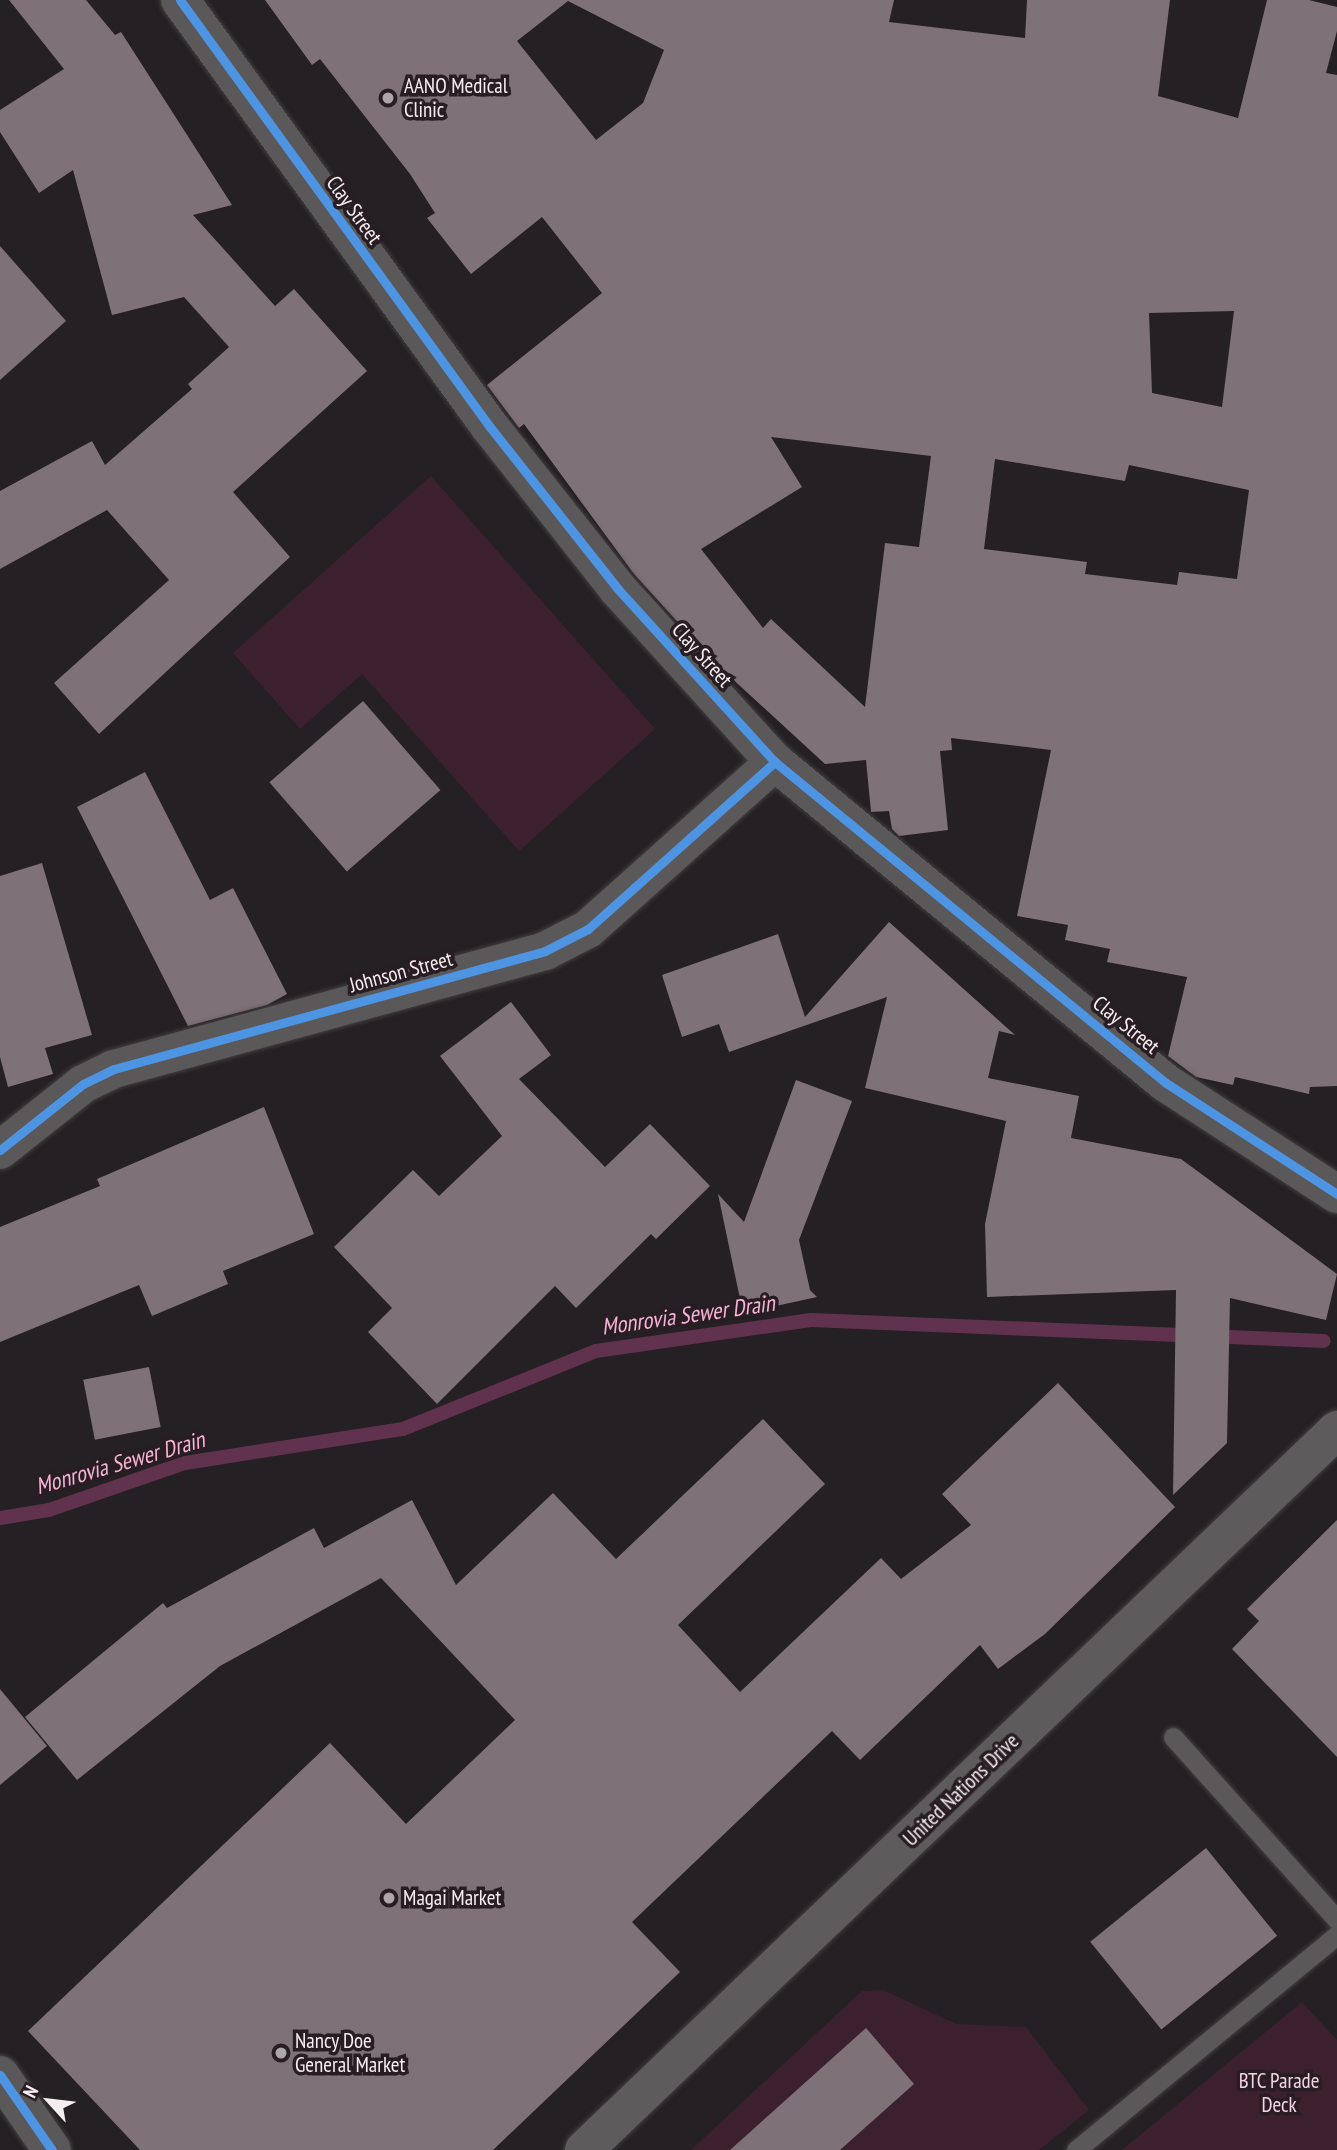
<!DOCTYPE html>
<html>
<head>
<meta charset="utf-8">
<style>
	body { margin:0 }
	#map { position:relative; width:1337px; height:2150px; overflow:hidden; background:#252023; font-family:"PT Sans Narrow",sans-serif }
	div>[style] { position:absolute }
	.green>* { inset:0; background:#3d2030 }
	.stream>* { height:14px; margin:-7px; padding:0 7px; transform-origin:7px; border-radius:7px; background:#61324d }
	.building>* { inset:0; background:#7f7178; transform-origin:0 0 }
	.roads { filter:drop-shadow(0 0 2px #413e40) drop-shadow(0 0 2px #413e40) }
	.service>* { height:19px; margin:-9.5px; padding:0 9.5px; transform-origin:9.5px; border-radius:9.5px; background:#5b5859 }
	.minor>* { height:38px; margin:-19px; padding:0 19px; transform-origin:19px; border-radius:19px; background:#5b5859 }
	.tertiary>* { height:38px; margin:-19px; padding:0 19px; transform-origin:19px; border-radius:19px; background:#5b5859 }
	.secondary>* { height:38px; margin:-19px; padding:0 19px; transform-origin:19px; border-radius:19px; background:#5e5b5c }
	.cycleway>* { height:9px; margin:-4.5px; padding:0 4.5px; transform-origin:4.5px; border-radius:4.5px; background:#4d94e3 }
	.dots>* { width:19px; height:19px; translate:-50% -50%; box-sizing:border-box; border:4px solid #281d23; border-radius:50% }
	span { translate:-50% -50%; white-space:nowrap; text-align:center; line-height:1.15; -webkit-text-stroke:7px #281d23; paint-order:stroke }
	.poi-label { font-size:21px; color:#f6edf1 }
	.left { translate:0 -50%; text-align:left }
	.street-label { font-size:21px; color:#f6edf1 }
	.park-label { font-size:21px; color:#f5d3e4 }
	.water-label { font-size:23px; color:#f6b3d7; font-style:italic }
	.north { position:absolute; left:14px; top:2066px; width:70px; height:70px; -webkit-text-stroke:5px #281d23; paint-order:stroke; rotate:297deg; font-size:19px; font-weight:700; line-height:28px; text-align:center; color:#f6edf1 }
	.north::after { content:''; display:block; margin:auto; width:24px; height:32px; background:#f6edf1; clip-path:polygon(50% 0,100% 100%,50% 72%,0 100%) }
</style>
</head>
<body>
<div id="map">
	<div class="green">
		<div style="clip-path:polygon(431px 476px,655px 729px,519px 851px,362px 674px,300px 729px,233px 653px)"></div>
		<div style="clip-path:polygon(883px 1990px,956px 2024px,1026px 2027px,1089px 2110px,1039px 2150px,691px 2150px,862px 1991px)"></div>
		<div style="clip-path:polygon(1302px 2002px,1337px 2040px,1337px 2150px,1122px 2150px)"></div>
	</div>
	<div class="stream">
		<div style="left:0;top:1518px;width:50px;rotate:-9.3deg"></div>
		<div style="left:49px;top:1510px;width:144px;rotate:-19.1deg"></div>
		<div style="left:185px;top:1463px;width:221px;rotate:-8.9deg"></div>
		<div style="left:403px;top:1429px;width:208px;rotate:-22deg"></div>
		<div style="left:596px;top:1351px;width:217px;rotate:-8.2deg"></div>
		<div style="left:811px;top:1320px;width:513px;rotate:2.34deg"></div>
	</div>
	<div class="building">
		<div style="clip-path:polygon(9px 0,86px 0,115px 35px,121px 32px,232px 205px,193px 215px,275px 306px,294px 289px,367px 371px,233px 492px,290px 557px,99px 734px,54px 683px,169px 580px,107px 510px,0 569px,0 491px,92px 441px,105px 465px,192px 389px,188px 384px,229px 347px,184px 297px,112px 315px,73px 170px,39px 193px,0 132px,0 110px,64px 69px)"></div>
		<div style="clip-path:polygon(evenodd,265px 0,894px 0,889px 22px,1025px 38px,1027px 0,1170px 0,1158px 96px,1238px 118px,1267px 0,1309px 0,1337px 7px,1337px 31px,1326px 73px,1337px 75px,1337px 1086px,1310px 1087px,1309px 1094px,1235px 1077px,1233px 1085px,1196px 1077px,1168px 1056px,1187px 977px,1107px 962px,1110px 949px,1065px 940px,1068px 925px,1017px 916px,1051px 750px,951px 738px,952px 750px,940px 751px,948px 830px,899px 836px,892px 829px,889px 811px,871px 812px,866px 760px,825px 764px,714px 662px,634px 574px,524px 424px,519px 428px,487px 385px,602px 293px,542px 217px,471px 274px,427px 218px,435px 213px,410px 174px,320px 59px,312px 65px,265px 0,568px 1px,664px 50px,643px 103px,596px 140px,517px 41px,568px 1px,265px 0,1234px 311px,1222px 407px,1152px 393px,1149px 313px,1234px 311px,265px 0,771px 437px,931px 456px,919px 547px,885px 543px,865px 707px,771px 619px,763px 628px,701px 549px,802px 487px,771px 437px,265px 0,995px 459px,1125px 481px,1129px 465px,1249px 490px,1237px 579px,1179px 572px,1177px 585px,1085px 574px,1087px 562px,984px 549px,995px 459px)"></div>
		<div style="clip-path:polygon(0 246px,66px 321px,0 380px)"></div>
		<div style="left:363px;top:701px;width:118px;height:124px;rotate:49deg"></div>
		<div style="clip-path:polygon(145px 772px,210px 900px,233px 888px,287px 994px,267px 1005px,188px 1026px,77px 807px)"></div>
		<div style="clip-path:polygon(42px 863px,92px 1035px,45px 1048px,53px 1074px,8px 1087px,0 1057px,0 876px)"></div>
		<div style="clip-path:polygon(889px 922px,1015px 1035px,999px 1031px,988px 1078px,1079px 1096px,1071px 1138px,1181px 1159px,1337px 1274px,1326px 1320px,1230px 1298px,1227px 1443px,1173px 1495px,1176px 1290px,987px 1297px,985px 1224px,1006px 1121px,865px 1088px,887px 997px,729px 1052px,719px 1024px,682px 1037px,662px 975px,778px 934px,805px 1017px)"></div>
		<div style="clip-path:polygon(511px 1002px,551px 1055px,519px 1079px,605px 1167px,650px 1124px,710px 1186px,656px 1239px,651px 1234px,576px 1308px,555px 1286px,437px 1404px,368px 1332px,392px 1308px,334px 1247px,413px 1170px,439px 1196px,502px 1136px,440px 1056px)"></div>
		<div style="clip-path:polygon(796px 1080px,852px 1101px,799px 1240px,810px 1290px,817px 1297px,743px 1313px,718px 1194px,744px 1222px)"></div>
		<div style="clip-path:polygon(264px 1107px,314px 1234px,223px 1271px,228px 1284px,152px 1316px,139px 1285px,0 1342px,0 1227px,100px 1186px,97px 1179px)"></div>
		<div style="left:149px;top:1367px;width:61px;height:67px;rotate:79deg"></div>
		<div style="clip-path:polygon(1058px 1383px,1175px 1507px,1045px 1634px,998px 1669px,980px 1645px,860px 1760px,832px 1731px,632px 1922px,680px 1972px,493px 2150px,140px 2150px,28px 2031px,330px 1743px,406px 1824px,515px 1720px,381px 1578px,220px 1666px,77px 1780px,25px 1717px,163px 1603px,167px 1608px,314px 1528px,324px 1548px,412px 1500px,456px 1585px,553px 1493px,616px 1559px,763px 1419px,825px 1484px,678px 1625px,740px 1692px,881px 1558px,901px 1579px,971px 1525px,942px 1494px)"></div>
		<div style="clip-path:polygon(1337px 1520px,1337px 1757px,1232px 1649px,1259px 1621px,1247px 1609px)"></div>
		<div style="clip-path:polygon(0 1689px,47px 1746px,0 1785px)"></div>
		<div style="left:1206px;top:1848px;width:113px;height:149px;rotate:51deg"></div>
		<div style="clip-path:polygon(866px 2028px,914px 2084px,840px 2150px,730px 2150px)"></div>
	</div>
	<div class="roads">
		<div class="service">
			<div style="left:1173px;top:1737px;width:246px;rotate:48.1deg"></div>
			<div style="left:1076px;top:2150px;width:338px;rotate:-39.5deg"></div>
		</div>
		<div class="minor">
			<div style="left:0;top:2075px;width:91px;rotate:55.3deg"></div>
		</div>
		<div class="tertiary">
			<div style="left:180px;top:0;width:528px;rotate:54.02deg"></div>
			<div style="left:490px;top:427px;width:205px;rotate:51.7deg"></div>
			<div style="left:617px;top:588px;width:235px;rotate:47.8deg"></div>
			<div style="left:775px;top:762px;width:506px;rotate:39.39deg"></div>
			<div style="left:1166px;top:1083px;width:204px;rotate:33deg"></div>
			<div style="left:0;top:1150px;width:106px;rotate:-38.5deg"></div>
			<div style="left:83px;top:1084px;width:34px;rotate:-26deg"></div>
			<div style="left:114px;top:1069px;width:447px;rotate:-15.3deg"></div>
			<div style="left:545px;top:951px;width:48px;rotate:-27.1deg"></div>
			<div style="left:588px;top:929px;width:251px;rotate:-41.8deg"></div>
		</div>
		<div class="secondary">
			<div style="left:584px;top:2150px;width:1042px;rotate:-43.72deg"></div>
		</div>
	</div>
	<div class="cycleway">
		<div style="left:180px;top:0;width:528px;rotate:54.02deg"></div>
		<div style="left:490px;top:427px;width:205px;rotate:51.7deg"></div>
		<div style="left:617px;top:588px;width:235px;rotate:47.8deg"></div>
		<div style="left:775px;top:762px;width:506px;rotate:39.39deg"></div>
		<div style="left:1166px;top:1083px;width:204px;rotate:33deg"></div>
		<div style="left:0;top:1150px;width:106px;rotate:-38.5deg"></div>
		<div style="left:83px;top:1084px;width:34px;rotate:-26deg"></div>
		<div style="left:114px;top:1069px;width:447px;rotate:-15.3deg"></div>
		<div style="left:545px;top:951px;width:48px;rotate:-27.1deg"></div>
		<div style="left:588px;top:929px;width:251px;rotate:-41.8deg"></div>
		<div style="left:0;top:2075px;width:91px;rotate:55.3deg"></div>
	</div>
	<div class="dots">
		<div style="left:388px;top:98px;background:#ada5a9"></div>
		<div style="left:389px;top:1898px;background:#ada5a9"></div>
		<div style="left:281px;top:2053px;background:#ada5a9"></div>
	</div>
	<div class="poi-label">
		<span class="left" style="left:404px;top:98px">AANO Medical<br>Clinic</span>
		<span class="left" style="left:403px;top:1898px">Magai Market</span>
		<span class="left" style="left:295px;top:2053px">Nancy Doe<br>General Market</span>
	</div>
	<div class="street-label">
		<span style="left:354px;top:210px;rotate:54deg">Clay Street</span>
		<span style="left:702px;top:655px;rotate:48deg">Clay Street</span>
		<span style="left:401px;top:972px;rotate:-15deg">Johnson Street</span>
		<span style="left:1126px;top:1025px;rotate:39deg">Clay Street</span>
		<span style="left:961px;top:1790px;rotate:-44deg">United Nations Drive</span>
	</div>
	<div class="park-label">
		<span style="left:1279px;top:2093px">BTC Parade<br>Deck</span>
	</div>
	<div class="water-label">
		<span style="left:688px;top:1315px;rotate:-8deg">Monrovia Sewer Drain</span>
		<span style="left:120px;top:1463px;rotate:-16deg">Monrovia Sewer Drain</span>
	</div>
	<div class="north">N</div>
</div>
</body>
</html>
